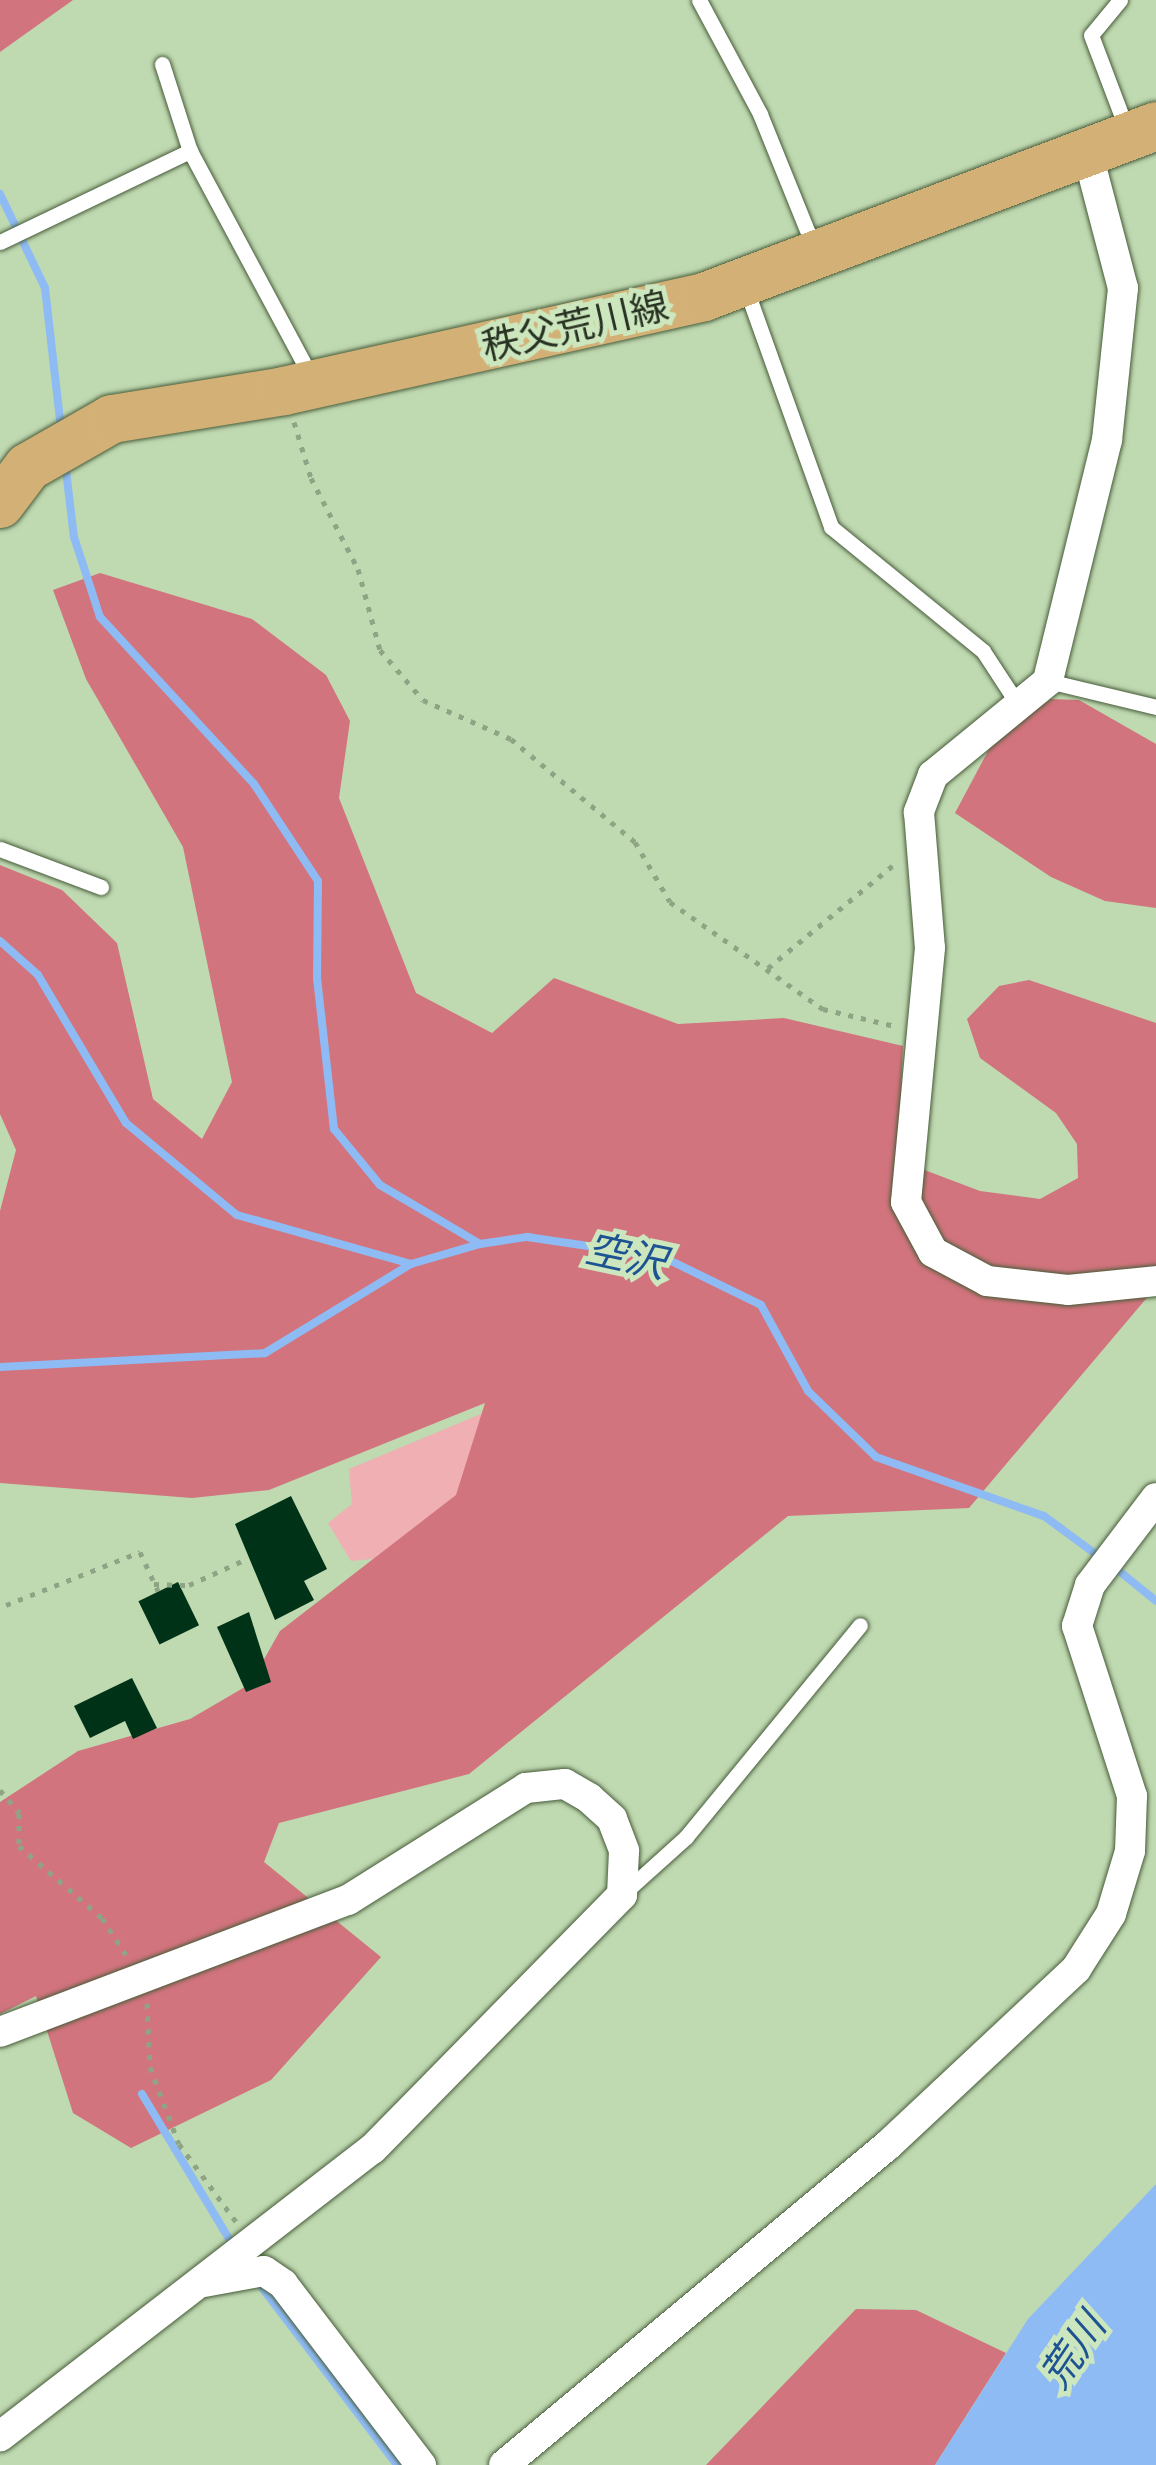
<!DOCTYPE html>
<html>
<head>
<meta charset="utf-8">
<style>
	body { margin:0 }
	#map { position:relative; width:1156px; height:2465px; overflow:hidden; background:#bfd9b1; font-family:Mulish,"Noto Sans JP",sans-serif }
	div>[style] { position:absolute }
	.green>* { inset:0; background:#f0afb3 }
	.forest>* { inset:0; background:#d2747d }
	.water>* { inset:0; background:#8fbbf4 }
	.stream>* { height:8px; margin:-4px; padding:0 4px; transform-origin:4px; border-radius:4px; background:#8fbbf4 }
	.building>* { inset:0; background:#003218; transform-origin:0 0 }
	.path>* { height:5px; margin-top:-2.5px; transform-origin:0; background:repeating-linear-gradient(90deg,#8fa484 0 5px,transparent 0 13px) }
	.roads { filter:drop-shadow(0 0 2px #475c3a) drop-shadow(0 0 2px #475c3a) }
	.lane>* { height:15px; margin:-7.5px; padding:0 7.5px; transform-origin:7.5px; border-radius:7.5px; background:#fff }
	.street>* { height:30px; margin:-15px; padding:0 15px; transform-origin:15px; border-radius:15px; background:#fff }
	.primary>* { height:48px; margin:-24px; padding:0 24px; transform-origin:24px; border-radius:24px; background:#d3b176 }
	span { translate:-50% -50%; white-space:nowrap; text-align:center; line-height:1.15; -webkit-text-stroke:10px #cce6be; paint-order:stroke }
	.street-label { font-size:38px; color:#283222 }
	.water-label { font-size:40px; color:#1d5392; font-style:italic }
</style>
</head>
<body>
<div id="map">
	<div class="green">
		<div style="clip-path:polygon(512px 1401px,593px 1402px,403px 1556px,351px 1561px,328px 1523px,352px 1504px,349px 1469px)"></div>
	</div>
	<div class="forest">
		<div style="clip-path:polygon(0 0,73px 0,0 52px)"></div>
		<div style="clip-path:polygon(100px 573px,252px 619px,326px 675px,350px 721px,339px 798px,416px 993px,492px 1033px,554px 978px,678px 1024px,784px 1018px,903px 1046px,898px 1160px,980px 1191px,1040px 1199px,1078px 1178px,1077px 1144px,1056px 1113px,980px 1058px,967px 1019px,999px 986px,1029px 980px,1156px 1023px,1156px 1287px,969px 1508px,788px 1516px,469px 1774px,279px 1823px,264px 1862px,381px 1957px,271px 2080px,131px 2148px,73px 2113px,36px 1996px,0 2014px,0 1802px,78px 1751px,190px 1719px,250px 1684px,280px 1631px,456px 1495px,485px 1403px,269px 1490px,192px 1498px,0 1483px,0 1211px,16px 1150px,0 1114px,0 865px,62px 890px,117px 943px,153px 1099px,202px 1139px,232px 1082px,183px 847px,86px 679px,53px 590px)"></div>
		<div style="clip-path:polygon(1051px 699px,1079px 700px,1156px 744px,1156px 908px,1105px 901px,1051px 877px,955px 813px,996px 736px)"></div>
		<div style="clip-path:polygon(856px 2309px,916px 2310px,1006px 2353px,935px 2465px,706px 2465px)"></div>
	</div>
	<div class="water">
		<div style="clip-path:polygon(1156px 2184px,1156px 2465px,935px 2465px,1028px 2319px)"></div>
	</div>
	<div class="stream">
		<div style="left:0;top:194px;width:104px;rotate:64.4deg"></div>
		<div style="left:45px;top:288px;width:142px;rotate:83.5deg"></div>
		<div style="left:65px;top:462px;width:76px;rotate:83.2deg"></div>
		<div style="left:74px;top:537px;width:84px;rotate:72deg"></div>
		<div style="left:100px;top:617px;width:227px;rotate:47.3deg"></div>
		<div style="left:254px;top:784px;width:116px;rotate:56.6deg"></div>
		<div style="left:318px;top:881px;width:97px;rotate:90.6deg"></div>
		<div style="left:317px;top:978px;width:152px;rotate:83.6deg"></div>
		<div style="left:334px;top:1129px;width:72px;rotate:50.6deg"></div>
		<div style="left:380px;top:1185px;width:116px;rotate:30.5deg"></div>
		<div style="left:0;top:941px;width:51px;rotate:41.8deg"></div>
		<div style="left:38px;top:975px;width:172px;rotate:59.3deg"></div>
		<div style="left:126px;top:1123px;width:144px;rotate:39.7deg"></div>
		<div style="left:237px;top:1215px;width:181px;rotate:15.7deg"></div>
		<div style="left:0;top:1367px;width:265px;rotate:-3deg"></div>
		<div style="left:265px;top:1353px;width:171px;rotate:-31.4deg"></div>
		<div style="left:411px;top:1264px;width:72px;rotate:-16.2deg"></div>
		<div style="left:480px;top:1244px;width:48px;rotate:-8.5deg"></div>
		<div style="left:527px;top:1237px;width:137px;rotate:8.4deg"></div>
		<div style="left:663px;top:1257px;width:109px;rotate:26.1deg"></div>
		<div style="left:761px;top:1305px;width:98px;rotate:61.3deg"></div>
		<div style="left:808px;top:1391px;width:95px;rotate:44.1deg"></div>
		<div style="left:876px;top:1457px;width:178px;rotate:19.4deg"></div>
		<div style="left:1044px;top:1516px;width:71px;rotate:36.4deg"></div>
		<div style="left:1113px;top:1566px;width:55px;rotate:39.1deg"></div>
		<div style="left:142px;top:2094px;width:181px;rotate:59deg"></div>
		<div style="left:257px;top:2281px;width:231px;rotate:52.7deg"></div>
	</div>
	<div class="building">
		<div style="clip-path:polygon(291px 1496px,327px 1569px,304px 1581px,314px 1600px,275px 1620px,235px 1524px)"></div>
		<div style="left:178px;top:1582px;width:48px;height:44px;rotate:64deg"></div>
		<div style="clip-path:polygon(249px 1612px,271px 1682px,246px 1692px,217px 1627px)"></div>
		<div style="clip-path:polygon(132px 1678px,157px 1728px,133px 1739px,125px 1721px,90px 1738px,74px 1706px)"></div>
	</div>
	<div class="path">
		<div style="left:294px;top:422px;width:59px;rotate:73.1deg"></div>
		<div style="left:311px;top:478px;width:102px;rotate:62.7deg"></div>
		<div style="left:358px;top:569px;width:84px;rotate:74.8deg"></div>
		<div style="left:380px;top:650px;width:66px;rotate:49.3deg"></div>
		<div style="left:423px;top:700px;width:96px;rotate:23.9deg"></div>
		<div style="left:511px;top:739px;width:161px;rotate:39.7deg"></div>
		<div style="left:635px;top:842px;width:69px;rotate:59.7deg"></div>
		<div style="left:670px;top:902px;width:187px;rotate:35deg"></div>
		<div style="left:823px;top:1009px;width:74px;rotate:13.3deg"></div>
		<div style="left:768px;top:968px;width:167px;rotate:-39.4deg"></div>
		<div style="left:154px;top:1584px;width:35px;rotate:2deg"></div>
		<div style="left:189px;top:1585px;width:60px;rotate:-24.4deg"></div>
		<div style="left:6px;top:1605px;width:144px;rotate:-21.6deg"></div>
		<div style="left:140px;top:1552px;width:43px;rotate:65.2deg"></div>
		<div style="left:0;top:1790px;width:30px;rotate:50deg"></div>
		<div style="left:19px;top:1813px;width:33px;rotate:90deg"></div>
		<div style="left:19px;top:1846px;width:110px;rotate:40.9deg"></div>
		<div style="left:102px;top:1918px;width:48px;rotate:57deg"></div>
		<div style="left:147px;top:2003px;width:64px;rotate:87.3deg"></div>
		<div style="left:150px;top:2067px;width:82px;rotate:69.4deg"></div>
		<div style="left:179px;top:2144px;width:98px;rotate:53.7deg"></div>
	</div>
	<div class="roads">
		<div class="lane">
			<div style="left:699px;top:0;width:129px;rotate:61.8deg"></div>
			<div style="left:760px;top:114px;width:147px;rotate:68deg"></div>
			<div style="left:1120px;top:0;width:45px;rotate:129.6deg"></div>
			<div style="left:1091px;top:35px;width:105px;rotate:69.3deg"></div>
			<div style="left:162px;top:64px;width:91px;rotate:72.2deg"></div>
			<div style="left:190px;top:151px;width:260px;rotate:61.8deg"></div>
			<div style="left:0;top:242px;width:211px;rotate:-25.6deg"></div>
			<div style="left:746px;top:289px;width:253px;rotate:70.3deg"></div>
			<div style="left:831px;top:527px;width:196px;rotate:39.2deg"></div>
			<div style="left:983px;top:651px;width:62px;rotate:56.8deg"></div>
			<div style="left:1048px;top:681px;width:111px;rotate:13.5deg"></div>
			<div style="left:0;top:849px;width:108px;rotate:20.6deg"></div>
			<div style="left:625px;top:1892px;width:82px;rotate:-42deg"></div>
			<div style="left:686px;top:1837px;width:274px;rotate:-50.6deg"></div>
		</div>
		<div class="street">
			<div style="left:1087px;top:151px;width:142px;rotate:75.3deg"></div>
			<div style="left:1123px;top:288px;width:153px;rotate:96deg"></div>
			<div style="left:1107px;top:440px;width:248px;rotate:103.8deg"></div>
			<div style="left:1048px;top:681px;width:149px;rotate:140.7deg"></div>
			<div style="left:933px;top:775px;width:40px;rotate:111deg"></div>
			<div style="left:919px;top:812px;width:136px;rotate:85.4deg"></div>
			<div style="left:930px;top:948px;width:255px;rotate:95.4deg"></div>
			<div style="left:906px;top:1202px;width:57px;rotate:61.6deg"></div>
			<div style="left:933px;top:1252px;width:61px;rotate:28.2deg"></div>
			<div style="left:987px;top:1281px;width:81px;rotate:6.3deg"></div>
			<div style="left:1068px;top:1290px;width:88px;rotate:-5.8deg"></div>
			<div style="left:0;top:2032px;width:372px;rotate:-20.8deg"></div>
			<div style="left:348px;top:1900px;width:210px;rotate:-32.2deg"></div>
			<div style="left:526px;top:1788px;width:39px;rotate:-6deg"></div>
			<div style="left:565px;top:1784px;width:28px;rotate:30deg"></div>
			<div style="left:589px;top:1798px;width:31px;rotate:42deg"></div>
			<div style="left:612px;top:1819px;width:34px;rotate:69deg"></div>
			<div style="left:624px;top:1851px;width:44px;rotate:92.6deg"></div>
			<div style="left:622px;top:1895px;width:356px;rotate:134.5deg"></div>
			<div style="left:372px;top:2149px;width:470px;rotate:142.3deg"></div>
			<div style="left:204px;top:2282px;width:61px;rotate:-10.4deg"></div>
			<div style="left:264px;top:2271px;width:23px;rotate:34deg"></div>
			<div style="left:283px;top:2284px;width:228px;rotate:52.7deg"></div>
			<div style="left:504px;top:2465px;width:500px;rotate:-39.8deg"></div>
			<div style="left:888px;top:2145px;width:258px;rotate:-43.1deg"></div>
			<div style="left:1076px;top:1969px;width:65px;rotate:-57.5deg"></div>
			<div style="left:1111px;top:1914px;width:66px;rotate:-73.2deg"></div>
			<div style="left:1130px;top:1851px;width:55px;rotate:-87.9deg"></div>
			<div style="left:1132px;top:1796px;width:179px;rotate:-107.9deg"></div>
			<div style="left:1077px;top:1626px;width:43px;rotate:-72.4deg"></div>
			<div style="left:1090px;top:1585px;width:109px;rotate:-52.8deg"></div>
		</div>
		<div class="primary">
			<div style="left:0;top:504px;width:46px;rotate:-52.9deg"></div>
			<div style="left:28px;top:467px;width:97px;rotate:-29.7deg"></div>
			<div style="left:112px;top:419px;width:174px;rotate:-9.2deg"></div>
			<div style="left:284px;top:391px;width:430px;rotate:-12.6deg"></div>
			<div style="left:704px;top:297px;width:483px;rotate:-20.7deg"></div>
		</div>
	</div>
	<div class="street-label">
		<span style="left:575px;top:326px;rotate:-13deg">秩父荒川線</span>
	</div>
	<div class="water-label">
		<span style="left:626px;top:1255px;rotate:12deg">空沢</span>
		<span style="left:1072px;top:2350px;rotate:-56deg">荒川</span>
	</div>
</div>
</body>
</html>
